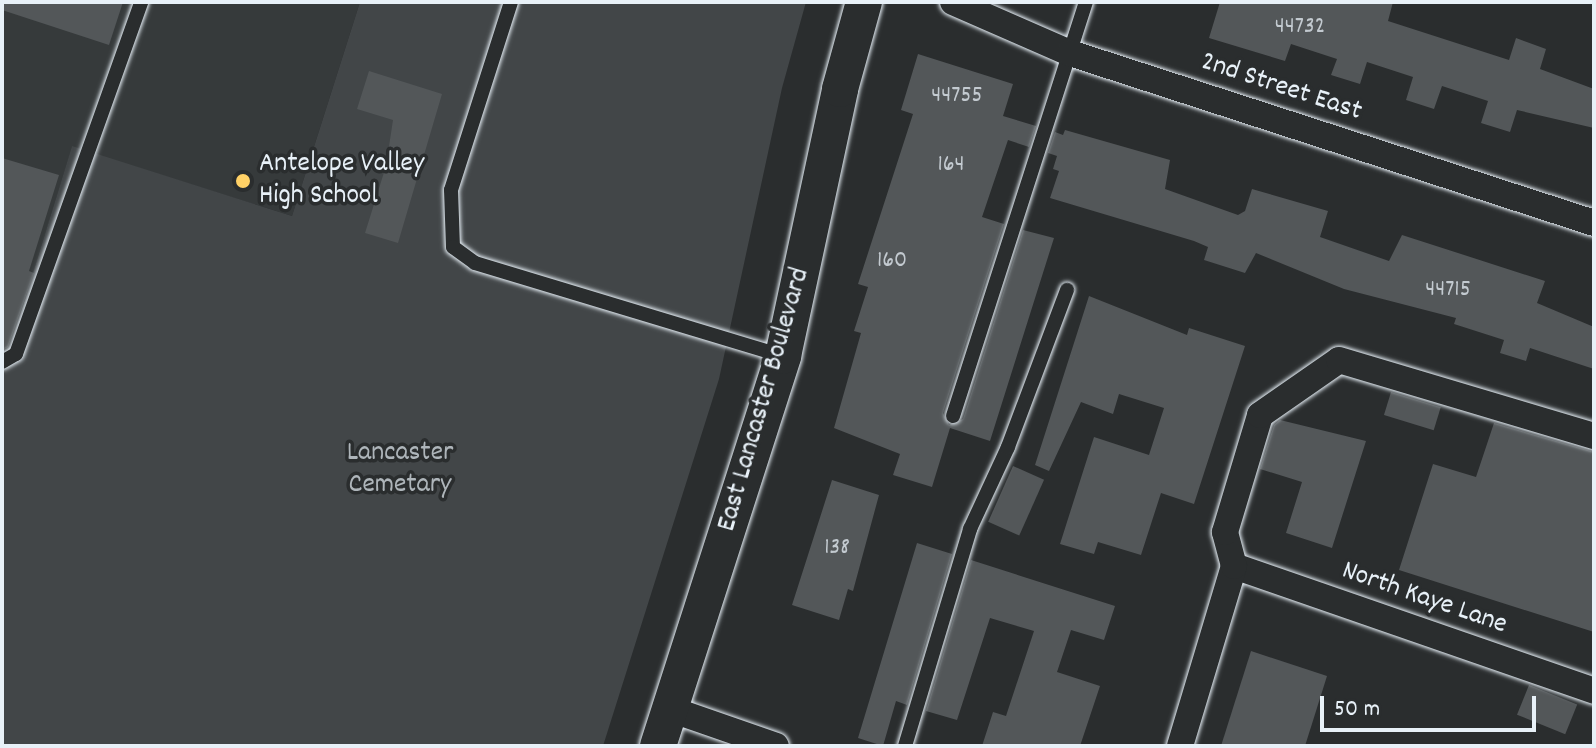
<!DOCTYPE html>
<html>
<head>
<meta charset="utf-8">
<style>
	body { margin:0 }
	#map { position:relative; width:1596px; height:748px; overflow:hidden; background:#2a2d2e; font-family:Dekko,sans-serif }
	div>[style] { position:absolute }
	.built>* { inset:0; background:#363a3b }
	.green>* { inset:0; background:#424648 }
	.building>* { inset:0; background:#535759; transform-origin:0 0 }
	.roads { filter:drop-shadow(0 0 2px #e8f1f8) drop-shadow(0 0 2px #e8f1f8) }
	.service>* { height:14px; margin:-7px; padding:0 7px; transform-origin:7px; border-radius:7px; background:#2a2d2e }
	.minor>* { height:26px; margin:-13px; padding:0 13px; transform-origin:13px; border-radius:13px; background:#2a2d2e }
	.secondary>* { height:36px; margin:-18px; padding:0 18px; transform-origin:18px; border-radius:18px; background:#2a2d2e }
	.dots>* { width:22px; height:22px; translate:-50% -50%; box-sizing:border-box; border:4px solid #2a2d2e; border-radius:50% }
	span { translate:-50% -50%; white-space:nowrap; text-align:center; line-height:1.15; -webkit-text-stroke:7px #2a2d2e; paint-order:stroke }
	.number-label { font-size:24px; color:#c3cad0 }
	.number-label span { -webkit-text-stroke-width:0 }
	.street-label { font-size:28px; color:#e8f1f8 }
	.poi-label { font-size:28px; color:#e8f1f8 }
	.left { translate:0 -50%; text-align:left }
	.park-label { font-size:28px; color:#aeb5ba }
	.frame { position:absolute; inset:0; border:4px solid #e8f1f8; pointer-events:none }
	.scale { position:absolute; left:1320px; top:696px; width:216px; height:36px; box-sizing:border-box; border:4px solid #e8f1f8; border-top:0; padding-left:10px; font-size:24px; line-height:28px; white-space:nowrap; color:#e8f1f8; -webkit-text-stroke:6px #2a2d2e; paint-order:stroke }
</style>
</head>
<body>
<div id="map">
	<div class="built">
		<div style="clip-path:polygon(2px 2px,360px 2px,292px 216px,72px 147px,2px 374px)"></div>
	</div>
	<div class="green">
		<div style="clip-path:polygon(360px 2px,806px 2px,782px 88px,719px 379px,603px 746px,2px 746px,2px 374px,72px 146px,292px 216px)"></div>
	</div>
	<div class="building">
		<div style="clip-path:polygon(2px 2px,123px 2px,109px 45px,2px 10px)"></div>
		<div style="clip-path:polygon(1220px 2px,1393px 2px,1388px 21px,1509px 60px,1516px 38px,1546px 49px,1540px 69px,1594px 89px,1594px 128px,1517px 110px,1510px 132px,1481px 123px,1488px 101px,1442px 86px,1434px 109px,1406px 100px,1413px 77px,1367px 62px,1360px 84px,1331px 75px,1337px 59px,1291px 44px,1285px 61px,1209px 38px)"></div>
		<div style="clip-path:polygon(918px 54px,1013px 84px,1003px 116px,1036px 126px,1029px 147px,1008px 140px,982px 217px,1004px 224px,943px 413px,949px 425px,963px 419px,1023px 230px,1054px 238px,990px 441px,950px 428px,932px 487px,893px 475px,900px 454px,834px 428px,861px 333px,854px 331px,868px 287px,858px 284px,913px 114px,901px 110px)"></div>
		<div style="clip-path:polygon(369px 71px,442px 94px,398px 243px,365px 233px,386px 166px,393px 120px,357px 109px)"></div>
		<div style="clip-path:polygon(1065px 130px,1170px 160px,1165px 189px,1238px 215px,1245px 211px,1252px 189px,1328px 211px,1320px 237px,1389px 261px,1402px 235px,1545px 281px,1537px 303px,1594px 327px,1594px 369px,1530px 348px,1526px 361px,1500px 353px,1504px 340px,1454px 324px,1456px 318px,1344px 289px,1256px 253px,1245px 273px,1204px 260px,1208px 247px,1194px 241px,1050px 198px,1059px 171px,1053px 169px,1057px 156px,1048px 153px,1055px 132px,1063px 135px)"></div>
		<div style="clip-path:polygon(2px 158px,59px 175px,29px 271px,34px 273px,29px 287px,8px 347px,2px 350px)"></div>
		<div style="clip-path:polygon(1089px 296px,1187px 335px,1189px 328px,1245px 346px,1194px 504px,1161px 493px,1141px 555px,1098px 542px,1094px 554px,1060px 544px,1094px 437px,1149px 455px,1164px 408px,1119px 394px,1113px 414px,1081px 402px,1049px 471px,1035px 465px)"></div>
		<div style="left:1391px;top:392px;width:52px;height:24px;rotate:17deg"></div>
		<div style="clip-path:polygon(1280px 420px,1366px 441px,1332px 548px,1286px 533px,1302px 482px,1260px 469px,1274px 425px)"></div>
		<div style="clip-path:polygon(1494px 423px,1594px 452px,1594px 632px,1399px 570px,1433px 464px,1476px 477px)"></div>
		<div style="left:1013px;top:466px;width:34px;height:61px;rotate:24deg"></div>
		<div style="clip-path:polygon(832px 480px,879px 495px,853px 591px,848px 589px,839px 620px,792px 605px)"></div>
		<div style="clip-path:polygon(917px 543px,952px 554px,907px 705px,896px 701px,883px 746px,858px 738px)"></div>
		<div style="clip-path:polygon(971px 560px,1115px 606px,1104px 640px,1071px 630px,1057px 672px,1100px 686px,1080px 746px,982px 746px,993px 712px,1006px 716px,1034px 631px,990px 618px,957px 720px,926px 711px)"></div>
		<div style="clip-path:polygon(1251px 651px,1327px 676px,1305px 746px,1221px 746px)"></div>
		<div style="left:1529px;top:685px;width:52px;height:32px;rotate:22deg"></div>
	</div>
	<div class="roads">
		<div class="service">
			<div style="left:511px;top:2px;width:197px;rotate:107.7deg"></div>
			<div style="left:451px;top:190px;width:57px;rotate:88deg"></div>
			<div style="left:453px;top:247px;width:27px;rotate:36deg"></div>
			<div style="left:475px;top:263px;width:322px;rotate:16.8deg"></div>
			<div style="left:2px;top:362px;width:16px;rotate:-30deg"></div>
			<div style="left:16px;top:354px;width:374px;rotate:-70.4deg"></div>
			<div style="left:953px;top:416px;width:435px;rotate:-72.2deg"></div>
			<div style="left:905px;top:746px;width:227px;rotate:-73.3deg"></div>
			<div style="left:970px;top:529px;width:90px;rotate:-65.1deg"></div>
			<div style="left:1008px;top:447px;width:168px;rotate:-69.4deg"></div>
		</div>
		<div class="minor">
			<div style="left:953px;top:2px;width:128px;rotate:23.6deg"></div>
			<div style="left:1070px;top:53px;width:551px;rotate:17.97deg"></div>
			<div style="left:1234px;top:566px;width:381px;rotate:19.1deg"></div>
			<div style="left:670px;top:709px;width:112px;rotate:19.2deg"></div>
			<div style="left:1180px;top:746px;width:188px;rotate:-73.3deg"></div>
			<div style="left:1234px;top:566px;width:35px;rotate:-105deg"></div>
			<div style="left:1225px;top:532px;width:122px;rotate:-73.3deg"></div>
			<div style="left:1260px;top:415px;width:96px;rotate:-34.8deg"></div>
			<div style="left:1339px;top:360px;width:266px;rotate:16.6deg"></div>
		</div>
		<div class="secondary">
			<div style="left:658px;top:746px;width:410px;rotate:-72.2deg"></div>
			<div style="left:783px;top:356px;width:273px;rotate:-77.9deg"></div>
			<div style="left:840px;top:89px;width:90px;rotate:-74.6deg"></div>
		</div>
	</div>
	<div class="dots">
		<div style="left:243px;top:181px;background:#ffd166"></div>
	</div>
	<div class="number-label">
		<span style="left:1300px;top:28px">44732</span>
		<span style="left:957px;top:97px">44755</span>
		<span style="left:951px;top:166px">164</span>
		<span style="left:892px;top:262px">160</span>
		<span style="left:1448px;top:291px">44715</span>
		<span style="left:837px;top:549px">138</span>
	</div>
	<div class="street-label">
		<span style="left:1281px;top:88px;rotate:18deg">2nd Street East</span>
		<span style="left:765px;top:400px;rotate:-74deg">East Lancaster Boulevard</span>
		<span style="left:1424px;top:599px;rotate:19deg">North Kaye Lane</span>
	</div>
	<div class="poi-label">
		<span class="left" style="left:259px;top:181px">Antelope Valley<br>High School</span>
	</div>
	<div class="park-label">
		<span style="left:400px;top:470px">Lancaster<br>Cemetary</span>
	</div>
	<div class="frame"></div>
	<div class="scale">50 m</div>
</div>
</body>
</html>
